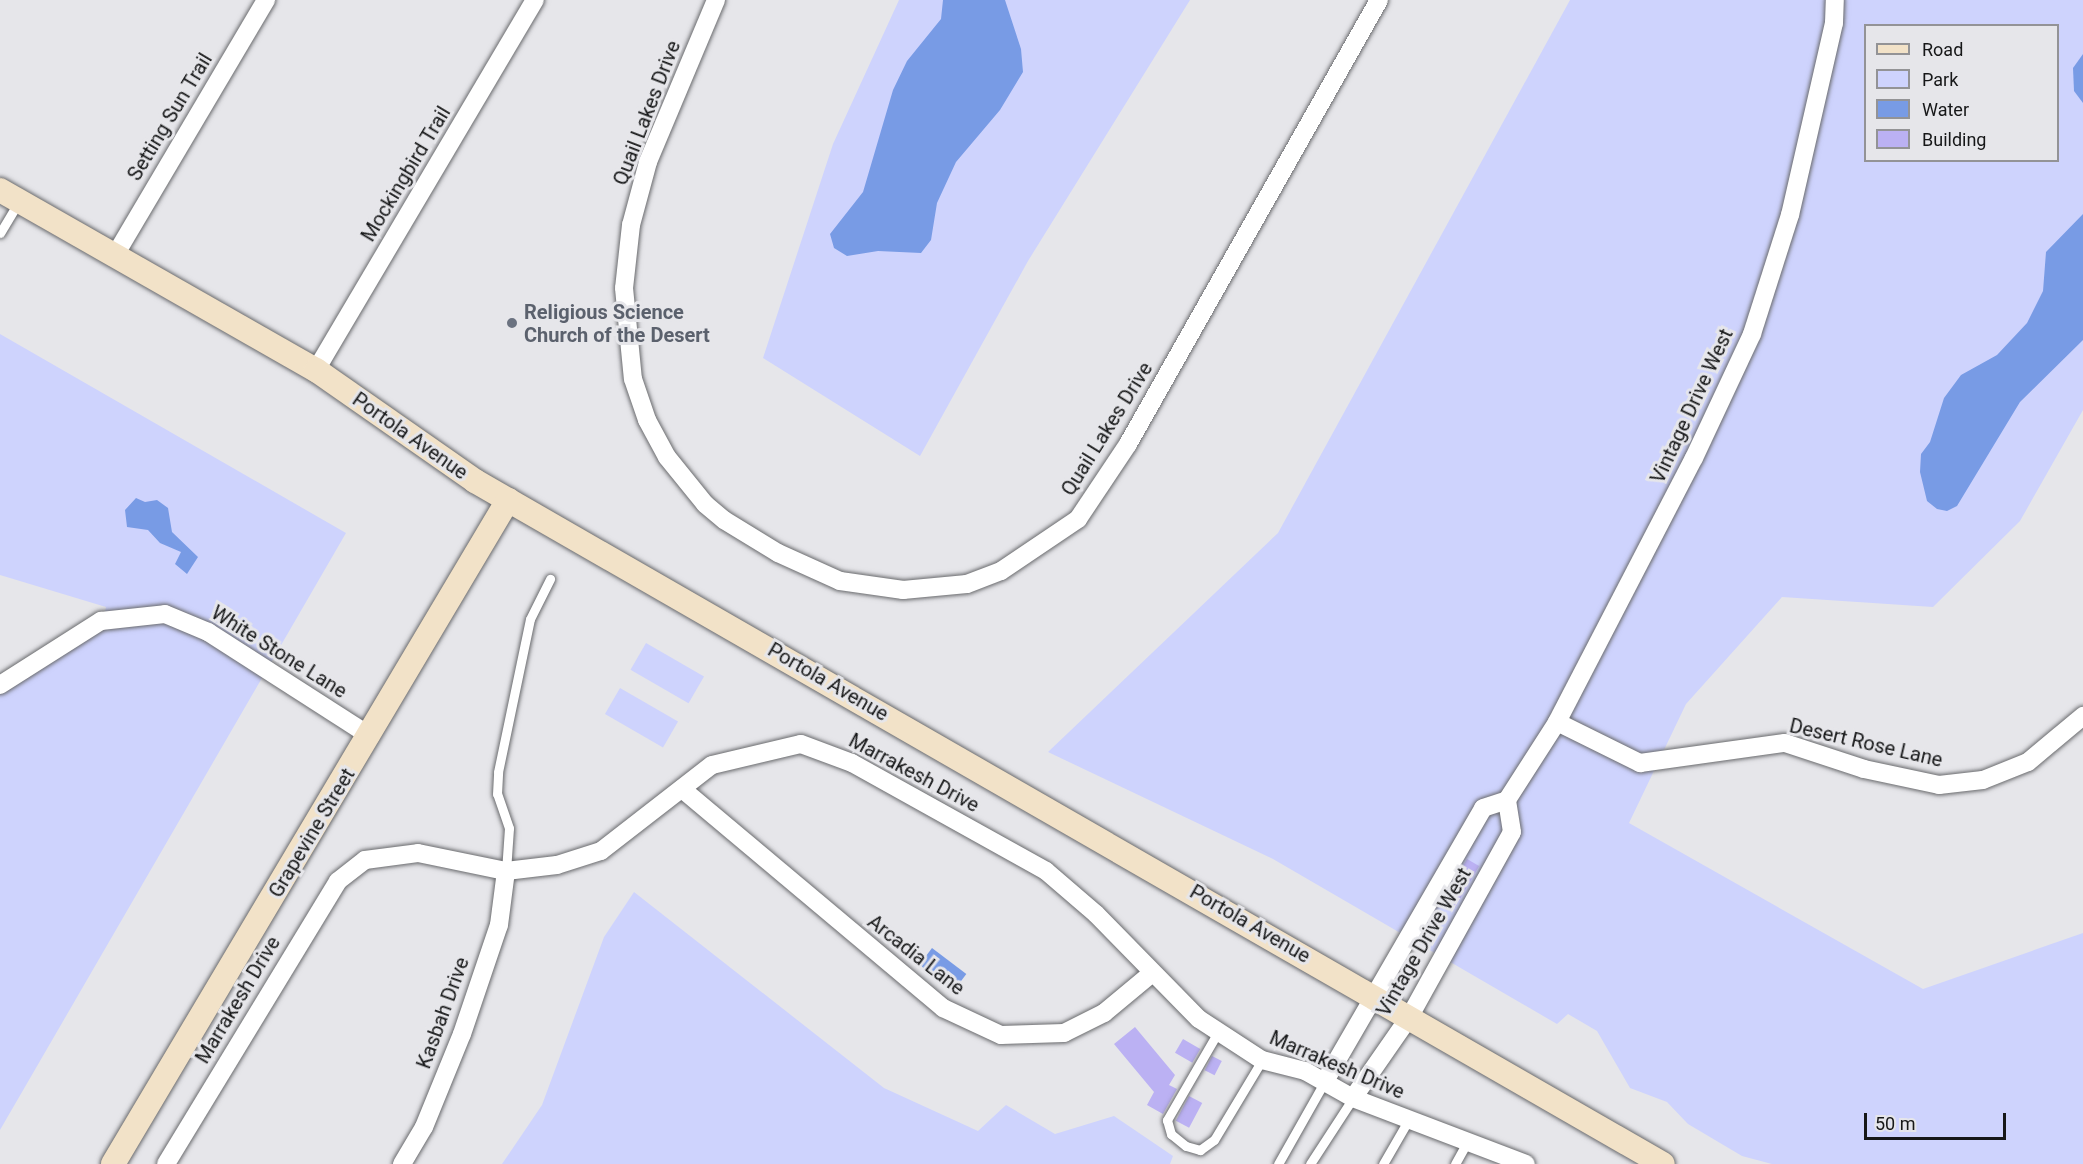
<!DOCTYPE html>
<html>
<head>
<meta charset="utf-8">
<style>
	body { margin:0 }
	#map { position:relative; width:2083px; height:1164px; overflow:hidden; background:#e6e6ea; font-family:Roboto,sans-serif }
	div>[style] { position:absolute }
	.green>* { inset:0; background:#ced3fd; transform-origin:0 0 }
	.water>* { inset:0; background:#789be5; transform-origin:0 0 }
	.building>* { inset:0; background:#bbb1f3; transform-origin:0 0 }
	.roads { filter:drop-shadow(0 0 2px #696a6d) drop-shadow(0 0 2px #696a6d) }
	.lane>* { height:9px; margin:-4.5px; padding:0 4.5px; transform-origin:4.5px; border-radius:4.5px; background:#fff }
	.street>* { height:18px; margin:-9px; padding:0 9px; transform-origin:9px; border-radius:9px; background:#fff }
	.secondary>* { height:24px; margin:-12px; padding:0 12px; transform-origin:12px; border-radius:12px; background:#f2e2c8 }
	.dots>* { width:16px; height:16px; translate:-50% -50%; box-sizing:border-box; border:3px solid #e6e6ea; border-radius:50% }
	span { translate:-50% -50%; white-space:nowrap; text-align:center; line-height:1.15; -webkit-text-stroke:6px #e6e6ea; paint-order:stroke }
	.street-label { font-size:20px; color:#161718 }
	.worship-label { font-size:20px; color:#5b616d; font-weight:700 }
	.left { translate:0 -50%; text-align:left }
	.legend { position:absolute; left:1864px; top:24px; width:195px; height:138px; box-sizing:border-box; background:#e6e6ea; border:2px solid #939396; margin:0; padding:8px 10px; list-style:none; font-size:18px; color:#161718 }
	.legend li { display:flex; align-items:center; gap:12px; height:30px }
	.legend b { width:30px; border:2px solid #939396 }
	.scale { position:absolute; left:1864px; top:1113px; width:142px; height:27px; box-sizing:border-box; border:3px solid #161718; border-top:0; padding-left:8px; font-size:18px; line-height:21px; white-space:nowrap; color:#161718; -webkit-text-stroke:4px #e6e6ea; paint-order:stroke }
</style>
</head>
<body>
<div id="map">
	<div class="green">
		<div style="clip-path:polygon(899px 0,1190px 0,1028px 261px,920px 456px,763px 358px,833px 144px)"></div>
		<div style="clip-path:polygon(evenodd,1570px 0,2083px 0,2083px 410px,2020px 521px,1933px 607px,1782px 597px,1686px 704px,1629px 823px,1923px 989px,2083px 933px,2083px 1164px,1772px 1164px,1742px 1156px,1688px 1124px,1667px 1102px,1630px 1088px,1597px 1031px,1568px 1014px,1557px 1024px,1273px 859px,1048px 752px,1278px 533px,1570px 0,1866px 26px,2058px 26px,2058px 160px,1866px 160px,1866px 26px)"></div>
		<div style="clip-path:polygon(0 334px,346px 533px,0 1130px,0 692px,102px 624px,106px 607px,0 575px)"></div>
		<div style="left:646px;top:643px;width:67px;height:31px;rotate:30deg"></div>
		<div style="left:620px;top:688px;width:67px;height:30px;rotate:30deg"></div>
		<div style="clip-path:polygon(634px 892px,884px 1088px,978px 1131px,1006px 1105px,1055px 1134px,1114px 1116px,1173px 1156px,1170px 1164px,502px 1164px,542px 1105px,604px 937px)"></div>
	</div>
	<div class="water">
		<div style="clip-path:polygon(943px 0,1005px 0,1021px 49px,1023px 72px,1000px 110px,956px 162px,937px 203px,931px 240px,921px 253px,878px 251px,847px 256px,834px 248px,830px 234px,863px 192px,893px 90px,907px 61px,941px 19px)"></div>
		<div style="clip-path:polygon(2083px 54px,2083px 103px,2074px 91px,2073px 68px)"></div>
		<div style="clip-path:polygon(2083px 214px,2083px 340px,2020px 402px,1957px 506px,1947px 511px,1937px 509px,1927px 501px,1920px 472px,1921px 454px,1930px 442px,1944px 398px,1961px 375px,1997px 355px,2027px 323px,2043px 291px,2046px 252px)"></div>
		<div style="clip-path:polygon(136px 498px,145px 502px,157px 500px,168px 508px,172px 532px,198px 557px,187px 574px,175px 564px,181px 552px,160px 543px,148px 530px,127px 527px,125px 510px)"></div>
		<div style="left:932px;top:948px;width:43px;height:21px;rotate:37deg"></div>
	</div>
	<div class="building">
		<div style="left:1467px;top:859px;width:14px;height:48px;rotate:30deg"></div>
		<div style="clip-path:polygon(1135px 1027px,1175px 1075px,1169px 1085px,1177px 1089px,1163px 1114px,1147px 1105px,1154px 1092px,1114px 1044px)"></div>
		<div style="left:1183px;top:1039px;width:20px;height:16px;rotate:30deg"></div>
		<div style="left:1212px;top:1056px;width:11px;height:16px;rotate:27deg"></div>
		<div style="left:1189px;top:1096px;width:15px;height:28px;rotate:28deg"></div>
	</div>
	<div class="roads">
		<div class="lane">
			<div style="left:0;top:233px;width:37px;rotate:-59deg"></div>
			<div style="left:506px;top:871px;width:43px;rotate:-86deg"></div>
			<div style="left:509px;top:828px;width:36px;rotate:-109deg"></div>
			<div style="left:497px;top:794px;width:22px;rotate:-87deg"></div>
			<div style="left:498px;top:772px;width:156px;rotate:-78.2deg"></div>
			<div style="left:530px;top:619px;width:45px;rotate:-63.4deg"></div>
			<div style="left:1218px;top:1032px;width:102px;rotate:120.1deg"></div>
			<div style="left:1167px;top:1120px;width:15px;rotate:74deg"></div>
			<div style="left:1171px;top:1134px;width:19px;rotate:39deg"></div>
			<div style="left:1186px;top:1146px;width:15px;rotate:16deg"></div>
			<div style="left:1200px;top:1150px;width:17px;rotate:-36deg"></div>
			<div style="left:1214px;top:1140px;width:93px;rotate:-59deg"></div>
			<div style="left:1278px;top:1164px;width:95px;rotate:-60.5deg"></div>
			<div style="left:1310px;top:1164px;width:79px;rotate:-56.9deg"></div>
			<div style="left:1383px;top:1164px;width:52px;rotate:-60deg"></div>
			<div style="left:1455px;top:1164px;width:26px;rotate:-61deg"></div>
		</div>
		<div class="street">
			<div style="left:716px;top:0;width:176px;rotate:112.8deg"></div>
			<div style="left:648px;top:162px;width:65px;rotate:105.1deg"></div>
			<div style="left:631px;top:225px;width:63px;rotate:96.3deg"></div>
			<div style="left:624px;top:288px;width:91px;rotate:84.4deg"></div>
			<div style="left:633px;top:379px;width:43px;rotate:71.1deg"></div>
			<div style="left:647px;top:420px;width:42px;rotate:61.6deg"></div>
			<div style="left:667px;top:457px;width:60px;rotate:51deg"></div>
			<div style="left:705px;top:504px;width:25px;rotate:40deg"></div>
			<div style="left:724px;top:520px;width:63px;rotate:31.4deg"></div>
			<div style="left:778px;top:553px;width:68px;rotate:24.3deg"></div>
			<div style="left:840px;top:581px;width:64px;rotate:8.1deg"></div>
			<div style="left:903px;top:590px;width:64px;rotate:-5.4deg"></div>
			<div style="left:967px;top:584px;width:36px;rotate:-21deg"></div>
			<div style="left:1001px;top:571px;width:93px;rotate:-34deg"></div>
			<div style="left:1078px;top:519px;width:90px;rotate:-56.3deg"></div>
			<div style="left:1128px;top:444px;width:510px;rotate:-60.52deg"></div>
			<div style="left:114px;top:257px;width:299px;rotate:-59.4deg"></div>
			<div style="left:316px;top:370px;width:430px;rotate:-59.4deg"></div>
			<div style="left:0;top:685px;width:120px;rotate:-32.4deg"></div>
			<div style="left:101px;top:621px;width:64px;rotate:-6.2deg"></div>
			<div style="left:165px;top:614px;width:47px;rotate:22.7deg"></div>
			<div style="left:208px;top:632px;width:193px;rotate:32.7deg"></div>
			<div style="left:1557px;top:722px;width:93px;rotate:26.3deg"></div>
			<div style="left:1640px;top:763px;width:146px;rotate:-7.9deg"></div>
			<div style="left:1785px;top:743px;width:83px;rotate:18.2deg"></div>
			<div style="left:1864px;top:769px;width:77px;rotate:12deg"></div>
			<div style="left:1939px;top:785px;width:44px;rotate:-6.5deg"></div>
			<div style="left:1983px;top:780px;width:48px;rotate:-21.8deg"></div>
			<div style="left:2028px;top:762px;width:72px;rotate:-39.9deg"></div>
			<div style="left:682px;top:789px;width:341px;rotate:40deg"></div>
			<div style="left:943px;top:1008px;width:64px;rotate:25deg"></div>
			<div style="left:1001px;top:1035px;width:63px;rotate:-1.8deg"></div>
			<div style="left:1064px;top:1033px;width:45px;rotate:-26.6deg"></div>
			<div style="left:1104px;top:1013px;width:61px;rotate:-39.7deg"></div>
			<div style="left:1325px;top:1081px;width:315px;rotate:-59.9deg"></div>
			<div style="left:1483px;top:808px;width:25px;rotate:-18deg"></div>
			<div style="left:1507px;top:800px;width:93px;rotate:-57.3deg"></div>
			<div style="left:1557px;top:722px;width:297px;rotate:-62.6deg"></div>
			<div style="left:1694px;top:458px;width:137px;rotate:-64.9deg"></div>
			<div style="left:1752px;top:334px;width:125px;rotate:-72.3deg"></div>
			<div style="left:1790px;top:215px;width:197px;rotate:-77.1deg"></div>
			<div style="left:1834px;top:23px;width:23px;rotate:-88deg"></div>
			<div style="left:1353px;top:1098px;width:100px;rotate:-55.2deg"></div>
			<div style="left:1410px;top:1016px;width:210px;rotate:-61deg"></div>
			<div style="left:1512px;top:832px;width:32px;rotate:-99deg"></div>
			<div style="left:166px;top:1164px;width:331px;rotate:-58.7deg"></div>
			<div style="left:338px;top:881px;width:34px;rotate:-38deg"></div>
			<div style="left:365px;top:860px;width:53px;rotate:-7.5deg"></div>
			<div style="left:418px;top:853px;width:90px;rotate:11.6deg"></div>
			<div style="left:506px;top:871px;width:51px;rotate:-6.7deg"></div>
			<div style="left:557px;top:865px;width:46px;rotate:-17.7deg"></div>
			<div style="left:601px;top:851px;width:140px;rotate:-37.8deg"></div>
			<div style="left:712px;top:765px;width:91px;rotate:-13.3deg"></div>
			<div style="left:801px;top:744px;width:54px;rotate:20.4deg"></div>
			<div style="left:852px;top:763px;width:222px;rotate:29.1deg"></div>
			<div style="left:1046px;top:871px;width:66px;rotate:40.7deg"></div>
			<div style="left:1096px;top:914px;width:147px;rotate:45.6deg"></div>
			<div style="left:1199px;top:1019px;width:75px;rotate:33.1deg"></div>
			<div style="left:1262px;top:1060px;width:44px;rotate:14.3deg"></div>
			<div style="left:1305px;top:1071px;width:55px;rotate:29.4deg"></div>
			<div style="left:1353px;top:1098px;width:185px;rotate:20.9deg"></div>
			<div style="left:402px;top:1164px;width:43px;rotate:-59.3deg"></div>
			<div style="left:424px;top:1127px;width:100px;rotate:-67.8deg"></div>
			<div style="left:462px;top:1034px;width:115px;rotate:-71.3deg"></div>
			<div style="left:499px;top:925px;width:54px;rotate:-82.6deg"></div>
		</div>
		<div class="secondary">
			<div style="left:0;top:190px;width:364px;rotate:29.7deg"></div>
			<div style="left:316px;top:370px;width:194px;rotate:34.9deg"></div>
			<div style="left:475px;top:481px;width:1370px;rotate:29.9deg"></div>
			<div style="left:113px;top:1164px;width:773px;rotate:-59.25deg"></div>
		</div>
	</div>
	<div class="dots">
		<div style="left:512px;top:323px;background:#6b7280"></div>
	</div>
	<div class="street-label">
		<span style="left:647px;top:113px;rotate:-69deg">Quail Lakes Drive</span>
		<span style="left:170px;top:117px;rotate:-59deg">Setting Sun Trail</span>
		<span style="left:406px;top:174px;rotate:-59deg">Mockingbird Trail</span>
		<span style="left:1692px;top:406px;rotate:-65deg">Vintage Drive West</span>
		<span style="left:1107px;top:429px;rotate:-58deg">Quail Lakes Drive</span>
		<span style="left:410px;top:436px;rotate:35deg">Portola Avenue</span>
		<span style="left:279px;top:652px;rotate:32deg">White Stone Lane</span>
		<span style="left:828px;top:682px;rotate:30deg">Portola Avenue</span>
		<span style="left:1866px;top:743px;rotate:13deg">Desert Rose Lane</span>
		<span style="left:914px;top:773px;rotate:28deg">Marrakesh Drive</span>
		<span style="left:312px;top:833px;rotate:-59deg">Grapevine Street</span>
		<span style="left:1250px;top:924px;rotate:30deg">Portola Avenue</span>
		<span style="left:1424px;top:942px;rotate:-60deg">Vintage Drive West</span>
		<span style="left:916px;top:955px;rotate:38deg">Arcadia Lane</span>
		<span style="left:238px;top:1000px;rotate:-59deg">Marrakesh Drive</span>
		<span style="left:443px;top:1013px;rotate:-70deg">Kasbah Drive</span>
		<span style="left:1337px;top:1065px;rotate:23deg">Marrakesh Drive</span>
	</div>
	<div class="worship-label">
		<span class="left" style="left:524px;top:324px">Religious Science<br>Church of the Desert</span>
	</div>
	<ul class="legend">
	<li><b style="height:8px;background:#f2e2c8"></b>Road</li>
	<li><b style="height:16px;background:#ced3fd"></b>Park</li>
	<li><b style="height:16px;background:#789be5"></b>Water</li>
	<li><b style="height:16px;background:#bbb1f3"></b>Building</li>
	</ul>
	<div class="scale">50 m</div>
</div>
</body>
</html>
